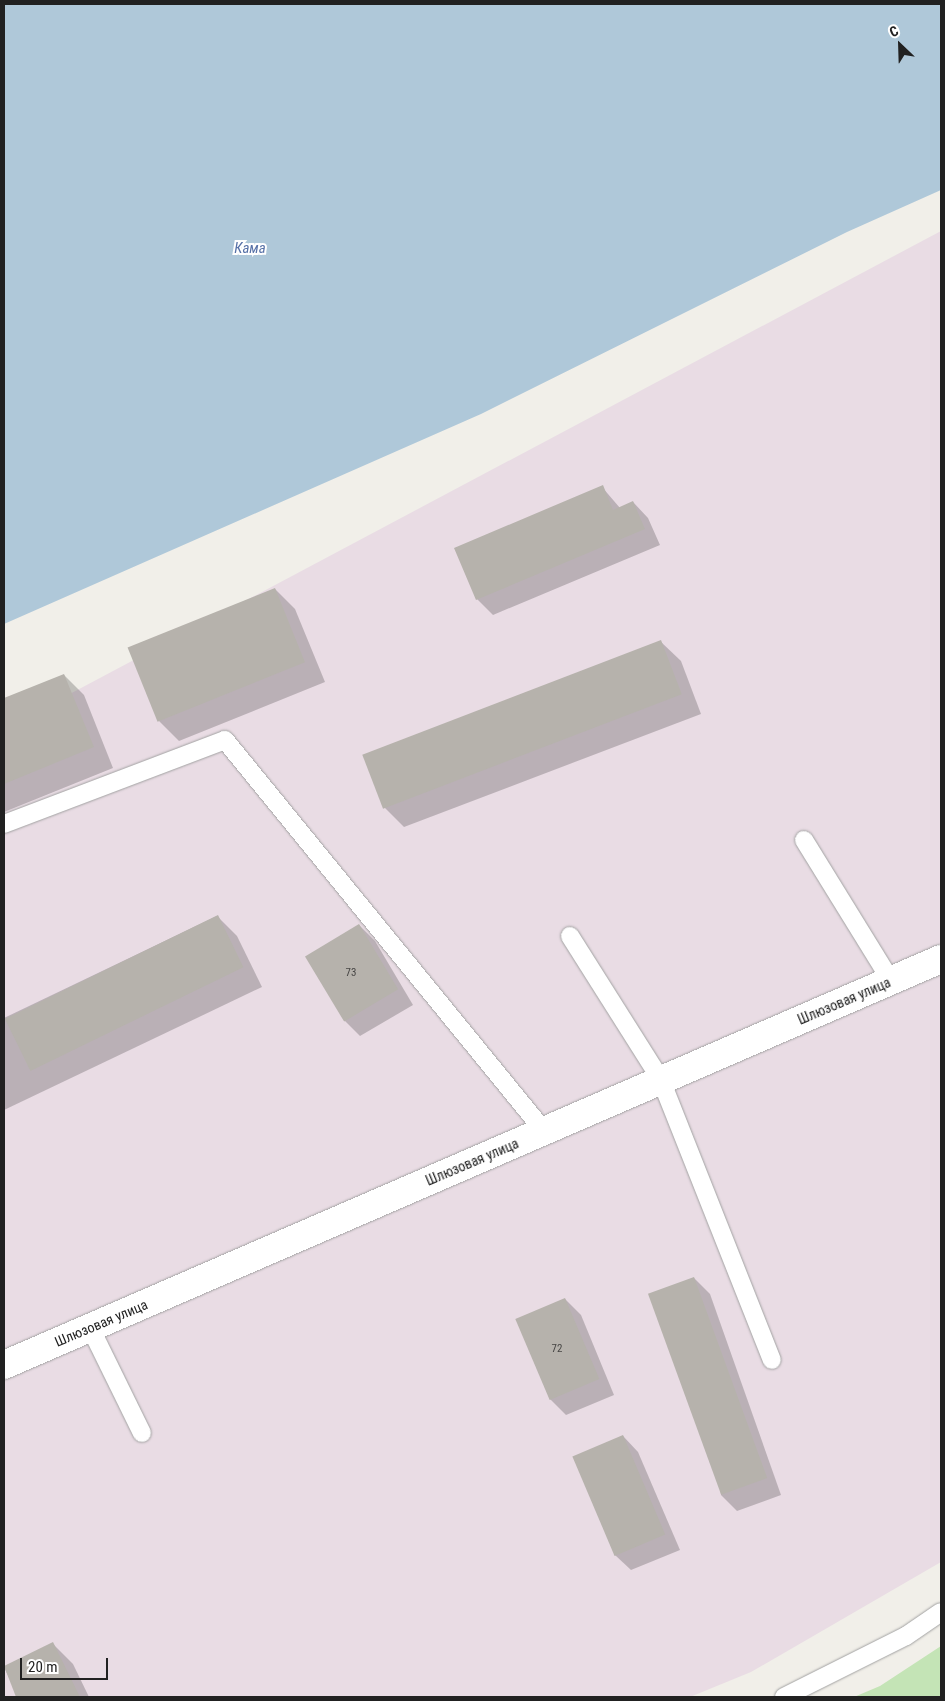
<!DOCTYPE html>
<html>
<head>
<meta charset="utf-8">
<style>
	body { margin:0 }
	#map { position:relative; width:945px; height:1701px; overflow:hidden; background:#f1efe9; font-family:"Roboto Condensed",sans-serif }
	div>[style] { position:absolute }
	.industrial>* { inset:0; background:#e9dce4 }
	.grass>* { inset:0; background:#c4e4b6 }
	.water>* { inset:0; background:#afc8d9 }
	.shadow>* { inset:0; background:#0003 }
	.building>* { inset:0; background:#b6b2ac; transform-origin:0 0 }
	.roads { filter:drop-shadow(0 0 1px #a2a2a2) drop-shadow(0 0 1px #a2a2a2) }
	.service>* { height:18px; margin:-9px; padding:0 9px; transform-origin:9px; border-radius:9px; background:#fff }
	.tertiary>* { height:28px; margin:-14px; padding:0 14px; transform-origin:14px; border-radius:14px; background:#fff }
	span { translate:-50% -50%; white-space:nowrap; text-align:center; line-height:1.15; -webkit-text-stroke:4px #fff; paint-order:stroke }
	.number-label { font-size:11px; color:#464544 }
	.number-label span { -webkit-text-stroke-width:0 }
	.street-label { font-size:14px; color:#212121 }
	.water-label { font-size:15px; color:#5771a7; font-style:italic }
	.frame { position:absolute; inset:0; border:5px solid #212121; pointer-events:none }
	.north { position:absolute; left:875px; top:20px; width:50px; height:50px; -webkit-text-stroke:4px #fff; paint-order:stroke; rotate:336deg; font-size:14px; font-weight:700; line-height:20px; text-align:center; color:#212121 }
	.north::after { content:''; display:block; margin:auto; width:18px; height:22px; background:#212121; clip-path:polygon(50% 0,100% 100%,50% 72%,0 100%) }
	.scale { position:absolute; left:20px; top:1658px; width:88px; height:22px; box-sizing:border-box; border:2px solid #212121; border-top:0; padding-left:6px; font-size:15px; line-height:18px; white-space:nowrap; color:#212121; -webkit-text-stroke:4px #fff; paint-order:stroke }
</style>
</head>
<body>
<div id="map">
	<div class="industrial">
		<div style="clip-path:polygon(941px 231px,941px 1562px,751px 1672px,690px 1697px,4px 1697px,4px 729px)"></div>
	</div>
	<div class="grass">
		<div style="clip-path:polygon(941px 1646px,941px 1697px,854px 1697px,880px 1686px)"></div>
	</div>
	<div class="water">
		<div style="clip-path:polygon(4px 4px,941px 4px,941px 190px,847px 232px,481px 414px,4px 624px)"></div>
	</div>
	<div class="shadow">
		<div style="clip-path:polygon(602px 487px,620px 508px,633px 502px,648px 518px,660px 545px,493px 615px,477px 599px)"></div>
		<div style="clip-path:polygon(275px 589px,295px 609px,325px 682px,179px 741px,159px 721px)"></div>
		<div style="clip-path:polygon(660px 641px,681px 661px,701px 714px,404px 827px,384px 807px)"></div>
		<div style="clip-path:polygon(64px 675px,84px 695px,113px 768px,4px 812px,4px 699px)"></div>
		<div style="clip-path:polygon(217px 916px,237px 936px,262px 987px,4px 1110px,4px 1018px)"></div>
		<div style="clip-path:polygon(359px 925px,375px 941px,413px 1005px,360px 1036px,344px 1020px)"></div>
		<div style="clip-path:polygon(694px 1278px,710px 1294px,781px 1495px,737px 1511px,721px 1495px)"></div>
		<div style="clip-path:polygon(565px 1299px,581px 1315px,614px 1395px,566px 1415px,550px 1399px)"></div>
		<div style="clip-path:polygon(623px 1436px,638px 1452px,680px 1550px,631px 1570px,615px 1555px,574px 1457px)"></div>
		<div style="clip-path:polygon(53px 1644px,73px 1664px,89px 1697px,18px 1697px,4px 1667px)"></div>
	</div>
	<div class="building">
		<div style="clip-path:polygon(603px 485px,613px 510px,633px 501px,645px 529px,476px 600px,454px 548px)"></div>
		<div style="left:275px;top:588px;width:80px;height:159px;rotate:68deg"></div>
		<div style="left:661px;top:640px;width:58px;height:320px;rotate:69deg"></div>
		<div style="clip-path:polygon(64px 674px,94px 747px,4px 784px,4px 698px)"></div>
		<div style="left:218px;top:915px;width:58px;height:237px;rotate:64deg"></div>
		<div style="left:359px;top:924px;width:76px;height:63px;rotate:59deg"></div>
		<div style="left:694px;top:1277px;width:214px;height:49px;rotate:70deg"></div>
		<div style="left:565px;top:1298px;width:88px;height:54px;rotate:67deg"></div>
		<div style="left:623px;top:1435px;width:108px;height:55px;rotate:67deg"></div>
		<div style="clip-path:polygon(53px 1642px,80px 1697px,16px 1697px,4px 1666px)"></div>
	</div>
	<div class="roads">
		<div class="service">
			<div style="left:4px;top:824px;width:236px;rotate:-20.8deg"></div>
			<div style="left:225px;top:740px;width:505px;rotate:50.79deg"></div>
			<div style="left:804px;top:840px;width:166px;rotate:58.3deg"></div>
			<div style="left:570px;top:936px;width:170px;rotate:57.7deg"></div>
			<div style="left:661px;top:1080px;width:301px;rotate:68.4deg"></div>
			<div style="left:90px;top:1327px;width:118px;rotate:63.9deg"></div>
			<div style="left:784px;top:1697px;width:136px;rotate:-26.6deg"></div>
			<div style="left:906px;top:1636px;width:42px;rotate:-34.4deg"></div>
		</div>
		<div class="tertiary">
			<div style="left:4px;top:1365px;width:1021px;rotate:-23.43deg"></div>
		</div>
	</div>
	<div class="number-label">
		<span style="left:351px;top:973px">73</span>
		<span style="left:557px;top:1349px">72</span>
	</div>
	<div class="street-label">
		<span style="left:844px;top:1001px;rotate:-23deg">Шлюзовая улица</span>
		<span style="left:472px;top:1162px;rotate:-23deg">Шлюзовая улица</span>
		<span style="left:101px;top:1323px;rotate:-23deg">Шлюзовая улица</span>
	</div>
	<div class="water-label">
		<span style="left:250px;top:249px">Кама</span>
	</div>
	<div class="frame"></div>
	<div class="north">С</div>
	<div class="scale">20 m</div>
</div>
</body>
</html>
